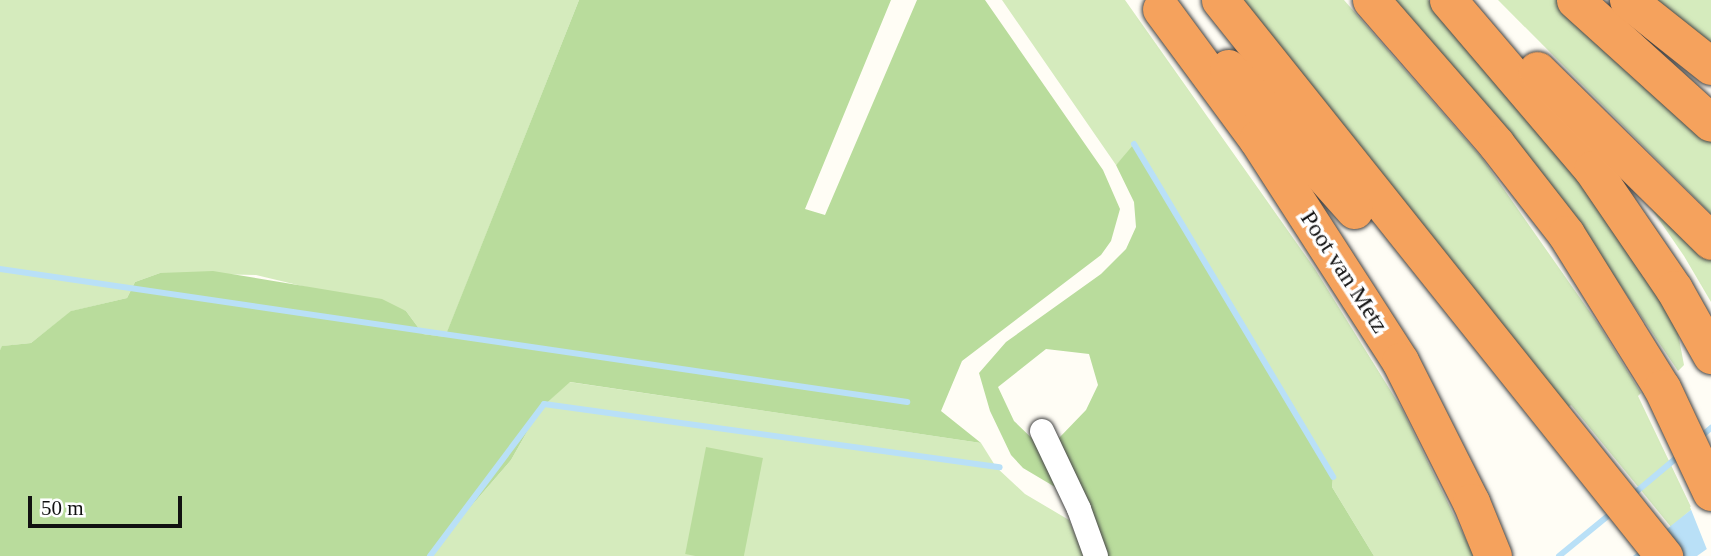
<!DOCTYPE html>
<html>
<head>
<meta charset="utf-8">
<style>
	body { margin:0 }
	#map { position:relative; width:1711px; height:556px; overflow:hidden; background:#fffdf5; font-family:"Times New Roman",serif }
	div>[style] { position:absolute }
	.green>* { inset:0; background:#d5ebbd }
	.forest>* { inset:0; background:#b9dc9c; transform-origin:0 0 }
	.water>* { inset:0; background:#b9e0f7 }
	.pier>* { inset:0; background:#fffdf5 }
	.stream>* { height:6px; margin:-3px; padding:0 3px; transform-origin:3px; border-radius:3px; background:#b9e0f7 }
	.roads { filter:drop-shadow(0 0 2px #444) drop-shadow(0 0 2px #444) }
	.minor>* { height:24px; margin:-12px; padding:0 12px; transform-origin:12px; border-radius:12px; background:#fff }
	.highway>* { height:37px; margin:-18.5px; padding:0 18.5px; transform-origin:18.5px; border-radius:18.5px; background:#f5a25d }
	span { translate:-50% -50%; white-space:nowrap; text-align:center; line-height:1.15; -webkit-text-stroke:7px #fff; paint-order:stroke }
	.street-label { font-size:24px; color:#111 }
	.scale { position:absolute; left:28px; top:496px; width:154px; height:32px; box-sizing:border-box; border:4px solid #111; border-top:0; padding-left:9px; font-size:21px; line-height:24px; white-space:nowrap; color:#111; -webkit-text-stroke:5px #fff; paint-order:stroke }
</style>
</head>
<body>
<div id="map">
	<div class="green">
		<div style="clip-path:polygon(0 0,579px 0,445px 338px,423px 334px,406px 311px,256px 275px,160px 273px,135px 282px,127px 298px,72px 311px,31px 343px,3px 346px,0 350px)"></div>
		<div style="clip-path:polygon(1002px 0,1125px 0,1315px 269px,1402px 409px,1474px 556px,1374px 556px,1332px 487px,1333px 476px,1135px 145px,1116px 165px)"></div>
		<div style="clip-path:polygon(1238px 0,1344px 0,1482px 158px,1599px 325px,1641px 393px,1638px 396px,1692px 509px,1671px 527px,1571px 405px,1564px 410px)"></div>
		<div style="clip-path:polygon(1395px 0,1428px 0,1535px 117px,1674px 312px,1684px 365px,1678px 371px,1579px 224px)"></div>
		<div style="clip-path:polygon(1498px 0,1559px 0,1711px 140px,1711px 214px)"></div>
		<div style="clip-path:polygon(1641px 0,1711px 0,1711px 55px)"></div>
		<div style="clip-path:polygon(1622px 166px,1711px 255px,1711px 302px,1684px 256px)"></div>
		<div style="clip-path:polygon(569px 382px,981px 443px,996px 467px,1025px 494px,1069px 520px,1084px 556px,428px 556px,511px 460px,540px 409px)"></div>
	</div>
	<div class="forest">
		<div style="clip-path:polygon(579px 0,891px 0,805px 209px,825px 215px,917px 0,985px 0,1103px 170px,1120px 209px,1111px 241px,1101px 255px,962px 361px,941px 411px,981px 443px,570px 382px,540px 409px,511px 460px,428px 556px,0 556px,0 350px,2px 346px,31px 343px,71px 311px,127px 298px,135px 282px,160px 273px,213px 271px,382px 299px,406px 311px,423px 334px,445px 337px)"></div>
		<div style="clip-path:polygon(1134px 144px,1333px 477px,1332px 487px,1374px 556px,1102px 556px,1059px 438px,1086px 410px,1098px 385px,1089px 354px,1046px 349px,998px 387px,1014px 421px,1041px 447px,1055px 487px,1023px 468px,1011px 455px,990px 411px,979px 373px,1006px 342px,1101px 274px,1126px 249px,1136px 227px,1134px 202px,1116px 165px)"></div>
		<div style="left:706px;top:447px;width:58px;height:109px;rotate:11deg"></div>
	</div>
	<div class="water">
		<div style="clip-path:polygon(1692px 509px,1711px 546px,1697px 556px,1633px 556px)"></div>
	</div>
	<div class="pier">
		<div style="clip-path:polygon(1711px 492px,1711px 550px,1708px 552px,1690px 507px)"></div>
	</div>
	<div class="stream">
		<div style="left:1134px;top:144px;width:388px;rotate:59.1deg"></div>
		<div style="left:0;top:269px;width:917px;rotate:8.34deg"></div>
		<div style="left:1699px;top:438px;width:16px;rotate:-40deg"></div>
		<div style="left:1630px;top:497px;width:67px;rotate:-40.1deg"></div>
		<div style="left:430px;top:556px;width:190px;rotate:-53.1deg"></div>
		<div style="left:544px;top:404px;width:460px;rotate:7.9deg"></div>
		<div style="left:1559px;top:556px;width:71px;rotate:-39.3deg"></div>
	</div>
	<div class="roads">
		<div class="minor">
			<div style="left:1042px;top:431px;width:86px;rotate:64.6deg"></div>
			<div style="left:1079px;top:509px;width:50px;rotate:70.1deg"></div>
		</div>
		<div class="highway">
			<div style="left:1220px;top:0;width:712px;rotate:51.39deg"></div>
			<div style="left:1371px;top:0;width:191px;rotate:49deg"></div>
			<div style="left:1496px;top:144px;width:114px;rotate:52.1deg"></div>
			<div style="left:1566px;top:234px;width:181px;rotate:58.1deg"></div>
			<div style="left:1662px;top:388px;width:115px;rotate:64.8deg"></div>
			<div style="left:1448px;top:0;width:222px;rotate:49.6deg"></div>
			<div style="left:1592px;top:169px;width:145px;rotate:55.7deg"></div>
			<div style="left:1674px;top:289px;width:76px;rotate:60.7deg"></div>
			<div style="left:1575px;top:0;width:183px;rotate:42.1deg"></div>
			<div style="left:1628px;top:0;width:106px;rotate:38.5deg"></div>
			<div style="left:1161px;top:9px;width:162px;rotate:53.6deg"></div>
			<div style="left:1257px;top:139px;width:264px;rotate:57.2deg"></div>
			<div style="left:1400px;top:361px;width:158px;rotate:63.3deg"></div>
			<div style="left:1471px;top:502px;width:58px;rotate:67.8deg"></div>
			<div style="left:1228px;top:68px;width:190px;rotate:48.4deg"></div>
			<div style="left:1537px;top:70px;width:244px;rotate:44.5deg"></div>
		</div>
	</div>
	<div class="street-label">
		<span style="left:1344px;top:272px;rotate:57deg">Poot van Metz</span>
	</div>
	<div class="scale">50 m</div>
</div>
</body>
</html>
